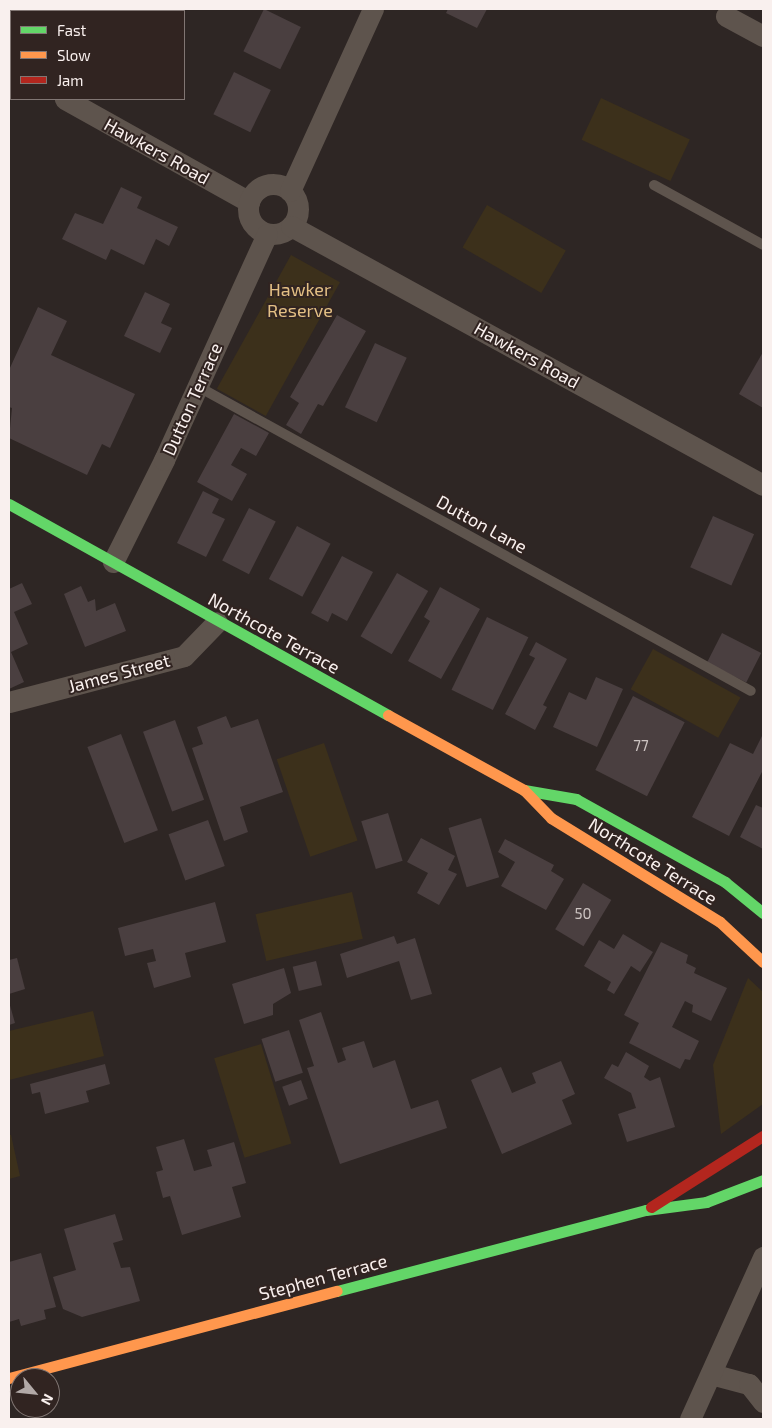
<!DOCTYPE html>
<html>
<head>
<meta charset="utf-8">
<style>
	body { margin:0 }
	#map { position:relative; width:772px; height:1428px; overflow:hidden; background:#2e2624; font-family:"Exo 2",sans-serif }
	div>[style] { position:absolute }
	.green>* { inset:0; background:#3c301b; transform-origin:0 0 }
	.building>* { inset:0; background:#4a3f40; transform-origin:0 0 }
	.lane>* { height:10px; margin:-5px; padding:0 5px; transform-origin:5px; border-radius:5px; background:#5e544d }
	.street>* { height:21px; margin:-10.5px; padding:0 10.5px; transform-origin:10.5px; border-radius:10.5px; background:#5e544d }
	.street>.ring { margin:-10.5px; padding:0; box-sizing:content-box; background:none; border:21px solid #5e544d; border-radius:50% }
	.fast>* { height:11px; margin:-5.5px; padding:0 5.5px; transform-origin:5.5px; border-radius:5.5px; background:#63d668 }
	.slow>* { height:11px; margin:-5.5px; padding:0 5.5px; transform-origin:5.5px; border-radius:5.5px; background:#ff974d }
	.jam>* { height:11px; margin:-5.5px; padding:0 5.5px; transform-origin:5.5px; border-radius:5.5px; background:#b3261e }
	span { translate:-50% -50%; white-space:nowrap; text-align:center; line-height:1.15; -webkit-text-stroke:4px #312421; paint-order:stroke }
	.number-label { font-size:15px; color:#cdc4c2 }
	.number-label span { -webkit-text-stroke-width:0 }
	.street-label { font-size:18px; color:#f9f0ee }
	.park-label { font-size:18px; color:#e4c085 }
	.frame { position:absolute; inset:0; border:10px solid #f9f0ee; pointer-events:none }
	.legend { position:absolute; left:10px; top:10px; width:175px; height:90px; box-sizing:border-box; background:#312421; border:1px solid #817673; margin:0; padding:6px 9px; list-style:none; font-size:15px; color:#f9f0ee }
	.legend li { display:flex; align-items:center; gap:10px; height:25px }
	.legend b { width:25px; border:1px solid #817673 }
	.north { position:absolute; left:10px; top:1368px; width:50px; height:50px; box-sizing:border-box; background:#312421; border:1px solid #817673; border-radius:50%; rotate:118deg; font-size:14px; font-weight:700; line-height:20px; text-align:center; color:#f9f0ee }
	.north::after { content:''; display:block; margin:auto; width:18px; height:22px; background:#b2a9a7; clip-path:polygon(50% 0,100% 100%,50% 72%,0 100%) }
</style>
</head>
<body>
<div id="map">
	<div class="green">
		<div style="left:601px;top:98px;width:98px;height:46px;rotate:25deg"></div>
		<div style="left:487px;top:205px;width:91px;height:49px;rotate:30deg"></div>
		<div style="left:291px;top:255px;width:56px;height:153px;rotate:29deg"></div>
		<div style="left:653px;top:649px;width:100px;height:46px;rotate:29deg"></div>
		<div style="left:324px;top:743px;width:103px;height:50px;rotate:71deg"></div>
		<div style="left:352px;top:892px;width:48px;height:99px;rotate:77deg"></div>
		<div style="clip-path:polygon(748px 978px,763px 992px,763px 1104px,721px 1134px,713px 1065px)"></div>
		<div style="clip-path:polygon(93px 1011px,104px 1056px,9px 1080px,9px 1031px)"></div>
		<div style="left:261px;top:1044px;width:104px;height:49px;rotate:73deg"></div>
		<div style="clip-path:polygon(9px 1135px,11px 1135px,20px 1176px,9px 1179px)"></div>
	</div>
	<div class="building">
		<div style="clip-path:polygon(58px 9px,116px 9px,57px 11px)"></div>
		<div style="left:264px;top:9px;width:41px;height:47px;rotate:26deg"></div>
		<div style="clip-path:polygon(448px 9px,487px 9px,477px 28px,446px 13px)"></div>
		<div style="left:234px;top:72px;width:41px;height:47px;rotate:26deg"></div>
		<div style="clip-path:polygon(121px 187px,142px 197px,137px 208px,178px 227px,169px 246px,156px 239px,144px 265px,111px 249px,106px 260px,62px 239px,75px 213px,103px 224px)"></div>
		<div style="clip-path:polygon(145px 292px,170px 304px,161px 323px,172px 328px,160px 353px,124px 336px)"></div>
		<div style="clip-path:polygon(38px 307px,67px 321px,51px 355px,135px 394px,110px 448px,102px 444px,87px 475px,9px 438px,12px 408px,9px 407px,9px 370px)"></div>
		<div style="clip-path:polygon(337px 315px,366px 331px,323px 406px,318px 404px,301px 434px,286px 425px,299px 403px,290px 397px)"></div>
		<div style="left:375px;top:343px;width:35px;height:71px;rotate:25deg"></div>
		<div style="clip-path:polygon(763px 352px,763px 408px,739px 394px)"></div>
		<div style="clip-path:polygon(234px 414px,269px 433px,256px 456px,241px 448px,231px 465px,247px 474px,232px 501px,197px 482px)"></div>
		<div style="clip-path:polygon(203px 491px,219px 499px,212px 513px,225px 519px,206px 557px,177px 543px)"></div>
		<div style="left:249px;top:508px;width:30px;height:59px;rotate:27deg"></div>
		<div style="left:713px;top:516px;width:45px;height:56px;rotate:24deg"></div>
		<div style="left:297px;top:526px;width:38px;height:60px;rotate:28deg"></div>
		<div style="clip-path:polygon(342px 556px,373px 572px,347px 621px,332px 613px,328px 622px,311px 613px)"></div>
		<div style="left:397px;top:573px;width:36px;height:73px;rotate:30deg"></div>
		<div style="clip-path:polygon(22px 583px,32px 604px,14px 612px,28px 644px,11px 652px,24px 682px,9px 689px,9px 589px)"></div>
		<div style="clip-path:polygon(81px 586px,88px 602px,95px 599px,96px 611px,115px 603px,126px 631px,85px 647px,64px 594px)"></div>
		<div style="clip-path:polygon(440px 587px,480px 609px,441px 679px,408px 661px,430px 621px,424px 617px)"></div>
		<div style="left:487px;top:617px;width:46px;height:81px;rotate:26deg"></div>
		<div style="left:722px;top:633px;width:44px;height:33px;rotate:27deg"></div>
		<div style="clip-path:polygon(536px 642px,567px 659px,543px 705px,547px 707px,535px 730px,505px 714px,535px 658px,529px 655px)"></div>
		<div style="clip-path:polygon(596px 677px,623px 689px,597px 747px,553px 727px,569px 692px,586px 700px)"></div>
		<div style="left:633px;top:696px;width:58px;height:83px;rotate:27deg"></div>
		<div style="clip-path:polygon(226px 716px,231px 728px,258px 719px,283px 792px,240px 807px,248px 832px,224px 841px,192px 748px,203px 744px,197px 727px)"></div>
		<div style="left:175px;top:720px;width:85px;height:34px;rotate:70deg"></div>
		<div style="left:121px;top:734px;width:103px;height:36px;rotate:69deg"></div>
		<div style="clip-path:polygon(763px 734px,763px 770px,729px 836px,692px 817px,730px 743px,753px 754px)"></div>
		<div style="clip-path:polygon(756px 805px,763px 808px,763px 849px,740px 837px)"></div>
		<div style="left:388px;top:813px;width:50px;height:28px;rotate:73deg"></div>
		<div style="left:481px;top:818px;width:62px;height:34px;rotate:73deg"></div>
		<div style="left:208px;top:820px;width:49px;height:42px;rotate:70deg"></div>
		<div style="clip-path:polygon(421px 838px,455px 856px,448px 870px,457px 874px,439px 905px,417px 893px,428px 873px,407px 862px)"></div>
		<div style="clip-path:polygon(505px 839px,554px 865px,551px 871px,564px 879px,546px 910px,501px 886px,515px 862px,498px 852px)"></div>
		<div style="left:583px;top:883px;width:33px;height:54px;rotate:31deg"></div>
		<div style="clip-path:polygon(215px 902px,226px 942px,185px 953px,191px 977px,154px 988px,147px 963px,156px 961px,153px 949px,125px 956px,118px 928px)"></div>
		<div style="clip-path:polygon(623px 934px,653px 952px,640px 972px,631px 966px,614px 994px,607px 990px,611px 982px,584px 966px,599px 940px,614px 949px)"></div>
		<div style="clip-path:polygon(394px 936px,397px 944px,415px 938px,432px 994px,411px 1000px,399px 961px,347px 978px,340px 954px)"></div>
		<div style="clip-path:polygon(661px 942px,688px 955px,686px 963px,696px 968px,694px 973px,727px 988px,711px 1021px,692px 1012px,693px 1005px,685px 1001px,672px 1027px,699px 1041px,690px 1060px,685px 1059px,680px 1069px,629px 1043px,639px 1023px,624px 1015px)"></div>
		<div style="clip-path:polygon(17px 958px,25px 989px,9px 994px,9px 960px)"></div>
		<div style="left:316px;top:961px;width:25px;height:24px;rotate:76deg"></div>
		<div style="clip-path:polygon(284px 968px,291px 993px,273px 1004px,273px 1015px,244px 1024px,232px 984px)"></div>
		<div style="clip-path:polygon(9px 1002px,15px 1023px,9px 1025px)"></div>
		<div style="clip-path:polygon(321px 1012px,338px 1063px,346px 1060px,342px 1048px,364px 1041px,373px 1068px,395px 1060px,411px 1109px,438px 1100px,447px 1128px,340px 1164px,307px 1068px,314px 1066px,299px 1020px)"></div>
		<div style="left:289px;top:1030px;width:45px;height:29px;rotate:72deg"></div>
		<div style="clip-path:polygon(626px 1052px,649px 1066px,644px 1077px,650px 1081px,660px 1077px,675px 1127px,627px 1142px,618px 1114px,636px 1108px,631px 1093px,604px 1078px,612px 1064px,618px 1067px)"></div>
		<div style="clip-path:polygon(561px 1061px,575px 1094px,562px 1100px,572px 1124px,502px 1154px,471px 1080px,501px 1067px,512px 1093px,536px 1083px,532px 1073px)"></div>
		<div style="clip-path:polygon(105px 1064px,110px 1084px,86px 1091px,89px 1102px,45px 1114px,40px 1092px,32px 1094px,30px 1084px)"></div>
		<div style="left:301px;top:1080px;width:20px;height:20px;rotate:70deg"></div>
		<div style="clip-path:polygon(184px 1139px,194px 1171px,212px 1166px,207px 1150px,234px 1142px,246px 1183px,232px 1187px,241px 1217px,182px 1235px,170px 1196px,163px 1198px,156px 1172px,163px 1170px,156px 1147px)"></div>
		<div style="clip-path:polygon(115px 1214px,123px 1240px,113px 1243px,121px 1268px,130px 1267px,140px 1301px,82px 1317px,63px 1309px,53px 1277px,76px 1270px,64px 1229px)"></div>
		<div style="clip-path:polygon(41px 1253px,56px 1307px,44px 1310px,46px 1319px,21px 1326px,19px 1319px,9px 1322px,9px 1262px)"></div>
	</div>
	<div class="lane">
		<div style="left:654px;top:185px;width:124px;rotate:28.8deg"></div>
		<div style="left:197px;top:386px;width:632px;rotate:28.83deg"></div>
	</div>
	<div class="street">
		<div style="left:726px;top:16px;width:42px;rotate:28.4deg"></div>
		<div style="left:9px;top:67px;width:3px;rotate:45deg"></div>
		<div style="left:65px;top:99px;width:211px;rotate:29.2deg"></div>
		<div class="ring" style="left:248px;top:184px;width:29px;height:29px"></div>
		<div style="left:290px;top:191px;width:200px;rotate:-65.5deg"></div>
		<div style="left:291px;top:226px;width:538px;rotate:28.75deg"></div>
		<div style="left:113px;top:562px;width:114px;rotate:-63.4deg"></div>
		<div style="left:164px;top:460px;width:248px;rotate:-65.5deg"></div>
		<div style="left:9px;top:702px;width:181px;rotate:-14.7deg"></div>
		<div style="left:184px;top:656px;width:47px;rotate:-45.9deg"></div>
		<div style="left:711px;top:1374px;width:39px;rotate:15deg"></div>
		<div style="left:749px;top:1384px;width:23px;rotate:52deg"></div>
		<div style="left:690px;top:1419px;width:178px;rotate:-65.7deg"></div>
	</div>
	<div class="fast">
		<div style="left:9px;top:504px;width:434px;rotate:29.1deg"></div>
		<div style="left:524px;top:790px;width:53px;rotate:9.8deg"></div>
		<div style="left:576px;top:799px;width:171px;rotate:29.1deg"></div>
		<div style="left:725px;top:882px;width:49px;rotate:39.2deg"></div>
		<div style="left:337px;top:1291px;width:319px;rotate:-14.7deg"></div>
		<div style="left:646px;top:1210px;width:61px;rotate:-7.6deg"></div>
		<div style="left:706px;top:1202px;width:61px;rotate:-21.1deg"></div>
	</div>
	<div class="slow">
		<div style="left:388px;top:715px;width:155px;rotate:28.9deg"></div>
		<div style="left:524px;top:790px;width:39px;rotate:46deg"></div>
		<div style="left:551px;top:818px;width:198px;rotate:31.6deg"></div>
		<div style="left:720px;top:922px;width:59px;rotate:42.9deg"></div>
		<div style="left:9px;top:1378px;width:339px;rotate:-14.9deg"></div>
	</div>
	<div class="jam">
		<div style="left:651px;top:1207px;width:133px;rotate:-32.4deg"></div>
	</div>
	<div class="number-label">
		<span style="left:641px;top:746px">77</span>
		<span style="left:583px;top:914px">50</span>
	</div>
	<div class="street-label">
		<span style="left:157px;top:151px;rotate:29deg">Hawkers Road</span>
		<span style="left:527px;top:355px;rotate:29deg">Hawkers Road</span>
		<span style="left:192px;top:399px;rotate:-66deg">Dutton Terrace</span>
		<span style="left:482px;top:524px;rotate:29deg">Dutton Lane</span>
		<span style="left:274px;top:633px;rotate:29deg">Northcote Terrace</span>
		<span style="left:119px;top:673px;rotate:-15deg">James Street</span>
		<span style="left:653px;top:861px;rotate:32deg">Northcote Terrace</span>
		<span style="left:323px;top:1277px;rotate:-15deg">Stephen Terrace</span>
	</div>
	<div class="park-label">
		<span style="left:300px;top:300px">Hawker<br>Reserve</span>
	</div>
	<div class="frame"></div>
	<ul class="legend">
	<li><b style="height:6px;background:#63d668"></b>Fast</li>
	<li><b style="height:6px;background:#ff974d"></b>Slow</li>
	<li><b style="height:6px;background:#b3261e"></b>Jam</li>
	</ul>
	<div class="north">N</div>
</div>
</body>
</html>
